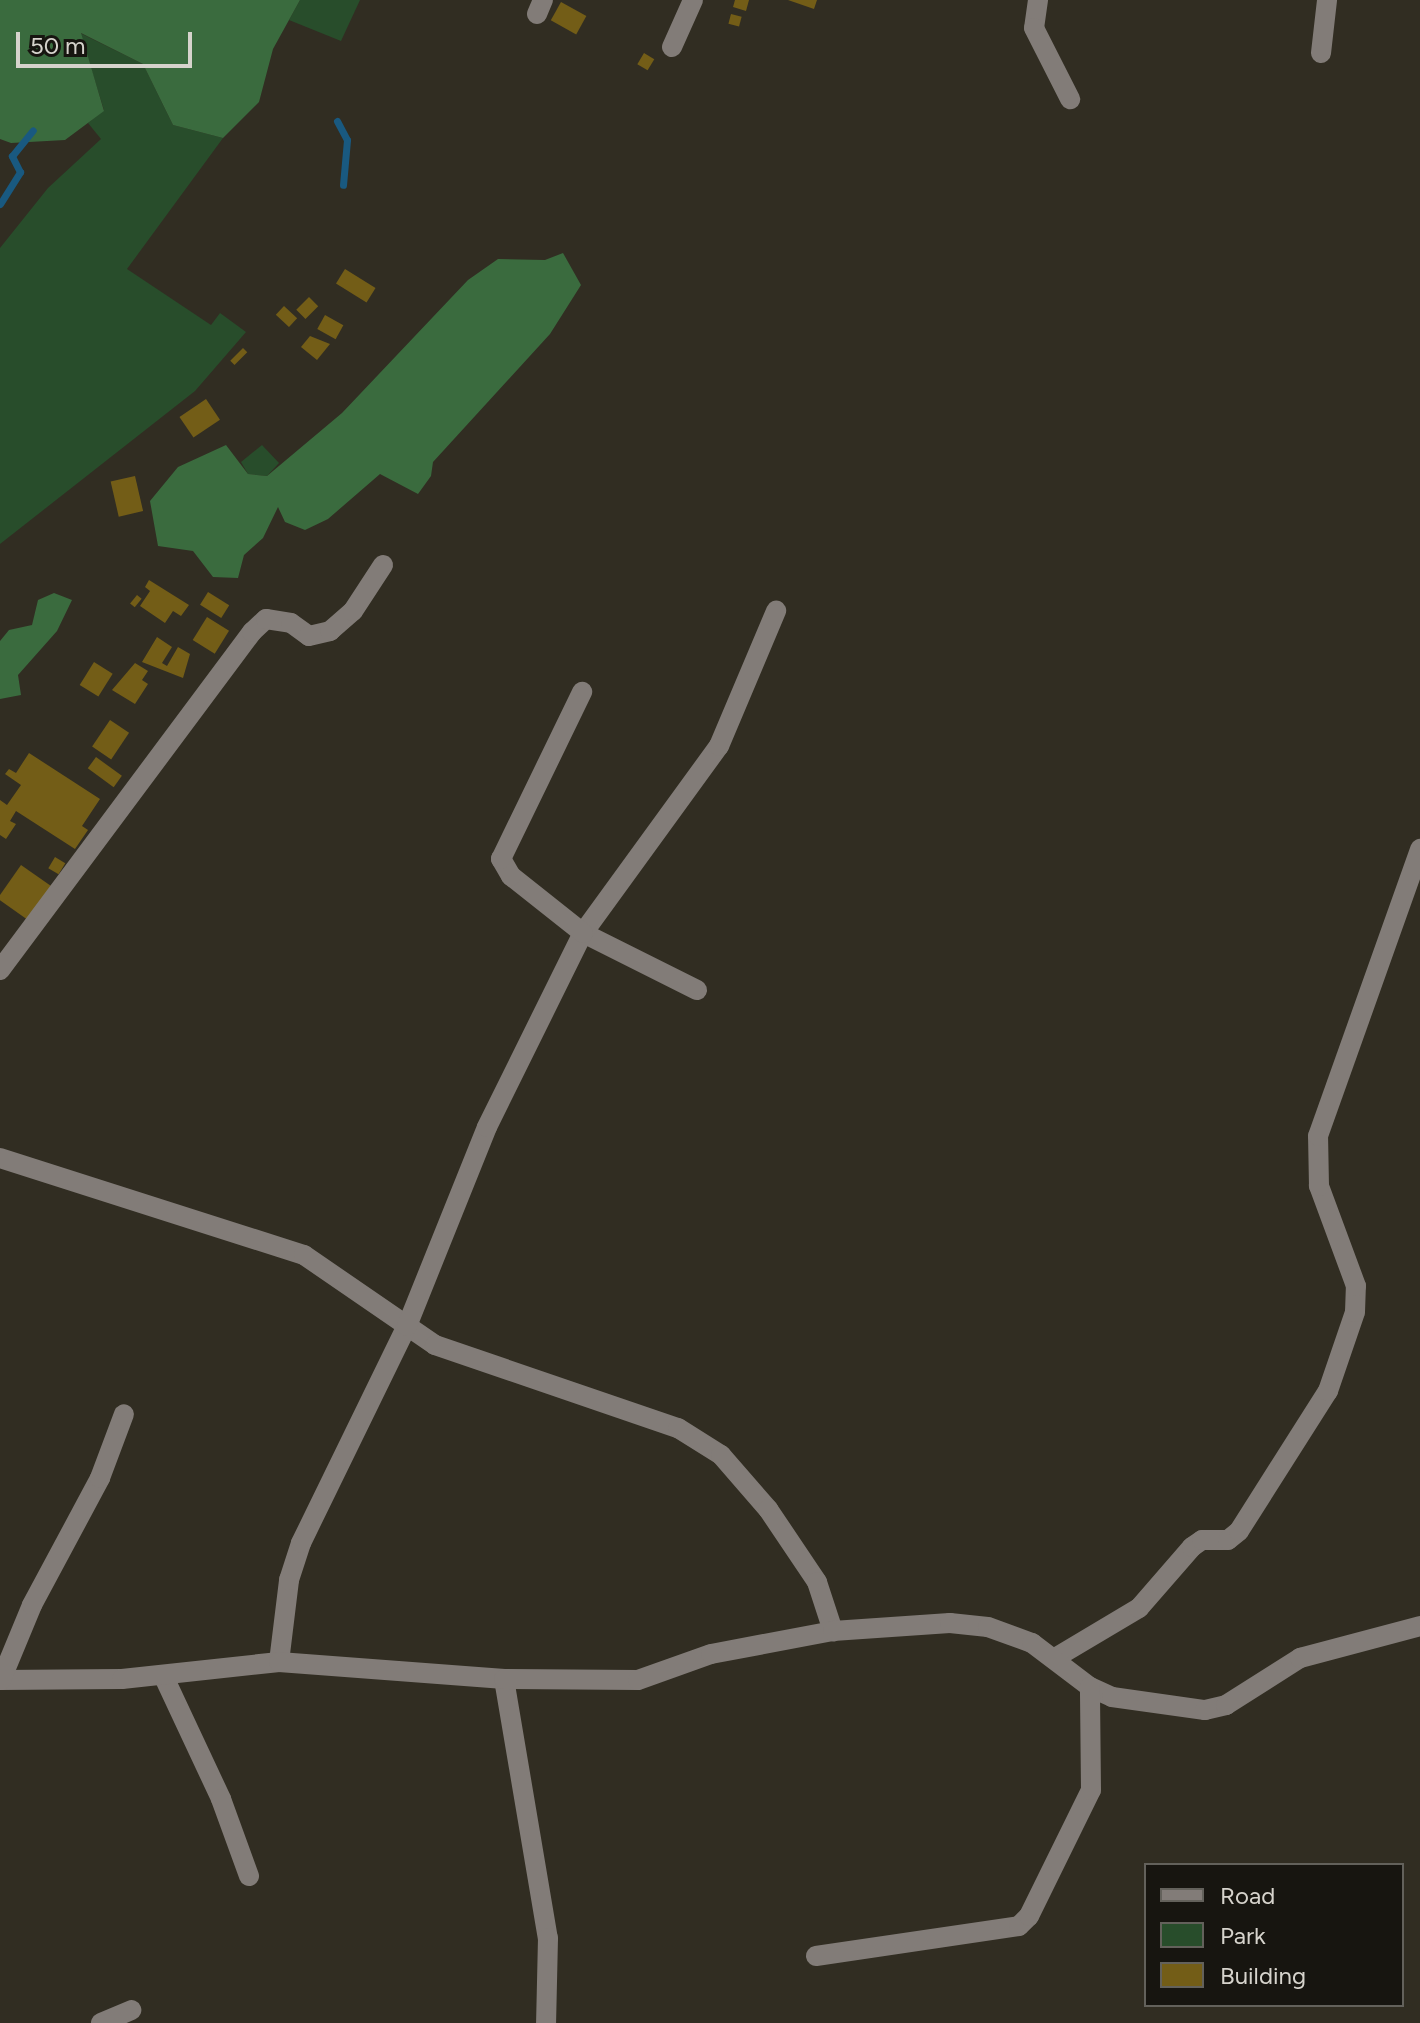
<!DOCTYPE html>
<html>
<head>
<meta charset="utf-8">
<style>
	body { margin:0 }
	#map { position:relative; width:1420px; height:2023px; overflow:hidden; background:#312d22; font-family:Figtree,sans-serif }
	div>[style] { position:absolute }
	.green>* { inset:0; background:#284d2b }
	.forest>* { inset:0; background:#3a6b3e }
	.stream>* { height:7px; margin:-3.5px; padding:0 3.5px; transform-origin:3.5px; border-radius:3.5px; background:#195980 }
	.building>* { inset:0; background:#735d17; transform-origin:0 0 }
	.minor>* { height:20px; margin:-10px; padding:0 10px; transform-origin:10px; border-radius:10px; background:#827c78 }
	span { translate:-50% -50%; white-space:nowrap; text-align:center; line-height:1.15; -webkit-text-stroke:8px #171510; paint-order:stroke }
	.legend { position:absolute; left:1144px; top:1863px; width:260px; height:144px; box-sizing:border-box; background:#171510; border:2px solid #63615b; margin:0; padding:10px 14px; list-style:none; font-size:24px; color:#d6d3cc }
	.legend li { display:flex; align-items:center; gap:16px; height:40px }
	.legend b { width:40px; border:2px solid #63615b }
	.scale { position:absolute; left:16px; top:32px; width:176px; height:36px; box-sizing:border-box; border:4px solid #d6d3cc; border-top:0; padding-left:10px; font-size:24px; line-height:28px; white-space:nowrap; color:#d6d3cc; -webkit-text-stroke:6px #171510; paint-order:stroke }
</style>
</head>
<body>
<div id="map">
	<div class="green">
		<div style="clip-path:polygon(300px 0,360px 0,341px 41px,289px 20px)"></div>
		<div style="clip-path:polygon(80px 33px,143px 64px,173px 125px,223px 138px,127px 269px,211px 325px,220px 313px,246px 332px,195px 391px,0 544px,0 248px,48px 188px,101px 139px,88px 123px,104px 110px)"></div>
		<div style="clip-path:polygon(262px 445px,279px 463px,267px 476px,248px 474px,241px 462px)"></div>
	</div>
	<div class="forest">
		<div style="clip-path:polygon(0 0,300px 0,273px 49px,259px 102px,223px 138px,173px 125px,143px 64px,81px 33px,104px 111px,65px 140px,11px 143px,0 139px)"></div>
		<div style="clip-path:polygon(563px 253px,581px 285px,550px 334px,433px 462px,431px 476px,418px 494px,380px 474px,328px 519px,305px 530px,285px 522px,278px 507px,263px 538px,244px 555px,238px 578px,213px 577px,193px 551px,158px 546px,150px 501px,178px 467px,226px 445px,248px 474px,267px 476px,342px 413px,468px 280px,498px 259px,545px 260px)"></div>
		<div style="clip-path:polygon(54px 593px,72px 600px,57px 631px,18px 675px,21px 695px,0 699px,0 641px,9px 630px,32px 625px,38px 600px)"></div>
	</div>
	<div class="stream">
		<div style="left:337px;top:121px;width:21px;rotate:62deg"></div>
		<div style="left:347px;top:140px;width:45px;rotate:95.1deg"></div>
		<div style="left:0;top:204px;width:38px;rotate:-58deg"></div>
		<div style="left:20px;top:172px;width:18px;rotate:-117deg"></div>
		<div style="left:12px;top:156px;width:33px;rotate:-51deg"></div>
	</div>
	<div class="building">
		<div style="clip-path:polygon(735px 0,749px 0,746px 11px,733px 7px)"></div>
		<div style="clip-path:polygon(788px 0,817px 0,814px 9px)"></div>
		<div style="left:561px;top:2px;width:29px;height:21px;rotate:29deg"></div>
		<div style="left:731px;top:14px;width:11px;height:10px;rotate:15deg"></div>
		<div style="left:644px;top:53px;width:12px;height:13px;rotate:31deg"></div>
		<div style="left:345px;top:269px;width:36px;height:17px;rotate:32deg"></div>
		<div style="left:309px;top:297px;width:13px;height:18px;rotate:45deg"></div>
		<div style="left:284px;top:306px;width:18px;height:12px;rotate:43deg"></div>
		<div style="left:325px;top:315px;width:21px;height:16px;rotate:29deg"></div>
		<div style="clip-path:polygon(310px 336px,330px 344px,317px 360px,301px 347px)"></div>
		<div style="left:243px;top:348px;width:6px;height:18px;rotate:45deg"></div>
		<div style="left:206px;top:399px;width:25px;height:32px;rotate:56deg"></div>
		<div style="left:135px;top:476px;width:36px;height:25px;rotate:77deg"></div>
		<div style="clip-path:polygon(149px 580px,189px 605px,181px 616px,173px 611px,165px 623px,140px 606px,150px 591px,145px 587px)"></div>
		<div style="left:208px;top:592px;width:25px;height:15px;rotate:32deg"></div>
		<div style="left:137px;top:595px;width:6px;height:11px;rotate:39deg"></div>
		<div style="left:207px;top:617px;width:26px;height:27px;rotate:32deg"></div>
		<div style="clip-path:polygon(157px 637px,172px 647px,162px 663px,167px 666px,178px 647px,190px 654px,183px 678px,142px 662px)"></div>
		<div style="left:94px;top:662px;width:22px;height:27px;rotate:32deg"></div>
		<div style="clip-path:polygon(135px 663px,148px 671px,142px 680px,148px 684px,135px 704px,112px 690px)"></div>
		<div style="left:110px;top:720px;width:23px;height:32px;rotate:34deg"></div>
		<div style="clip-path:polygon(29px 753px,100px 799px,82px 826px,88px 830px,75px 849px,16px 811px,10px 821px,16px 824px,6px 839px,0 835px,0 800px,7px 805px,21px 785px,5px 774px,9px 769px,16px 773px)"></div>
		<div style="left:96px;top:757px;width:32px;height:14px;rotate:36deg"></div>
		<div style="left:55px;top:857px;width:12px;height:13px;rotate:31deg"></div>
		<div style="left:21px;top:865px;width:38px;height:41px;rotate:35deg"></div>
	</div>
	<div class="minor">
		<div style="left:1038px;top:0;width:28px;rotate:98deg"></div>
		<div style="left:1034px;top:28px;width:80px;rotate:63.1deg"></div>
		<div style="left:537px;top:14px;width:15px;rotate:-67deg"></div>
		<div style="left:672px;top:47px;width:51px;rotate:-65.9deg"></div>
		<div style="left:1321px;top:53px;width:53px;rotate:-83.5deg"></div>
		<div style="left:0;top:970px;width:422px;rotate:-53.3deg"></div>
		<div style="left:252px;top:632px;width:19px;rotate:-43deg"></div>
		<div style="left:266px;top:619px;width:25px;rotate:9deg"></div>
		<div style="left:291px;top:623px;width:22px;rotate:36deg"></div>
		<div style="left:309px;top:636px;width:22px;rotate:-13deg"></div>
		<div style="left:330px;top:631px;width:30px;rotate:-41deg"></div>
		<div style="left:353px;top:611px;width:55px;rotate:-56.9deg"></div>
		<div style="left:697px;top:990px;width:127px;rotate:-153.4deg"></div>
		<div style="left:583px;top:933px;width:231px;rotate:-54deg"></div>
		<div style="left:719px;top:746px;width:147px;rotate:-67.1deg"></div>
		<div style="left:0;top:1158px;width:319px;rotate:17.7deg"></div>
		<div style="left:304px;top:1255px;width:159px;rotate:34.5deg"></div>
		<div style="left:435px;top:1345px;width:257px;rotate:18.9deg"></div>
		<div style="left:678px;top:1428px;width:51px;rotate:32.1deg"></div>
		<div style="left:721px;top:1455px;width:72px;rotate:49deg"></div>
		<div style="left:768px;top:1509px;width:88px;rotate:56.1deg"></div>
		<div style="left:817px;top:1582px;width:52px;rotate:71.9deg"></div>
		<div style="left:1055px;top:1658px;width:98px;rotate:-30.8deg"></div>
		<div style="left:1139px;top:1608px;width:81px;rotate:-49deg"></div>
		<div style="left:1192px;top:1547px;width:12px;rotate:-35deg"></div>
		<div style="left:1202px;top:1540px;width:26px"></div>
		<div style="left:1228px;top:1540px;width:14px;rotate:-39deg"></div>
		<div style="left:1239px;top:1531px;width:166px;rotate:-57.6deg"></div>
		<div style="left:1328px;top:1391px;width:83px;rotate:-71.1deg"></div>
		<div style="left:1355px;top:1312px;width:26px;rotate:-88deg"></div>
		<div style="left:1356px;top:1286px;width:107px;rotate:-110.3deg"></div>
		<div style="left:1319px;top:1186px;width:50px;rotate:-91.1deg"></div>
		<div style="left:1318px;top:1136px;width:305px;rotate:-70.4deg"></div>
		<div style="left:279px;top:1662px;width:83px;rotate:-83deg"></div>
		<div style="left:289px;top:1580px;width:39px;rotate:-72deg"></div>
		<div style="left:301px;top:1543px;width:242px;rotate:-64deg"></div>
		<div style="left:407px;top:1326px;width:214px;rotate:-68.1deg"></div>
		<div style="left:487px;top:1127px;width:216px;rotate:-63.7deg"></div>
		<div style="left:583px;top:933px;width:92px;rotate:-141.6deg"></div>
		<div style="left:511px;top:876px;width:20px;rotate:-120deg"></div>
		<div style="left:501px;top:859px;width:186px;rotate:-64.1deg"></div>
		<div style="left:163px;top:1675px;width:137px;rotate:64.9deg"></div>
		<div style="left:221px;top:1799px;width:82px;rotate:70deg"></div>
		<div style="left:504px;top:1679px;width:263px;rotate:80.4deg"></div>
		<div style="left:548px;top:1938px;width:85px;rotate:91.3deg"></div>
		<div style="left:0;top:1680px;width:122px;rotate:-0.5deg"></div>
		<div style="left:122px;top:1679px;width:158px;rotate:-6.2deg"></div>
		<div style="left:279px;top:1662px;width:226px;rotate:4.3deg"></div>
		<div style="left:504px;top:1679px;width:134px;rotate:0.4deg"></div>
		<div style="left:638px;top:1680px;width:77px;rotate:-19.6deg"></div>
		<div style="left:711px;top:1654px;width:124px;rotate:-10.7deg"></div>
		<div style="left:833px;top:1631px;width:117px;rotate:-3.9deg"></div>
		<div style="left:950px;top:1623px;width:38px;rotate:6deg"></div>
		<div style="left:988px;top:1627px;width:47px;rotate:20deg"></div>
		<div style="left:1032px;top:1643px;width:73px;rotate:37.2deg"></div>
		<div style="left:1090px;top:1687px;width:24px;rotate:24deg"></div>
		<div style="left:1112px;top:1697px;width:94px;rotate:8deg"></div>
		<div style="left:1205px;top:1710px;width:22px;rotate:-13deg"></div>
		<div style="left:1226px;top:1705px;width:88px;rotate:-32.4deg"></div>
		<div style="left:1300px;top:1658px;width:124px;rotate:-14.9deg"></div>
		<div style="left:1px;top:1680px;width:81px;rotate:-67.5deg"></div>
		<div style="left:32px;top:1605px;width:144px;rotate:-61.8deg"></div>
		<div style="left:100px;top:1478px;width:68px;rotate:-69.4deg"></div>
		<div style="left:816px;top:1956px;width:205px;rotate:-8.4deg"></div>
		<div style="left:1019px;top:1926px;width:14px;rotate:-45deg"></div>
		<div style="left:1029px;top:1916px;width:140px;rotate:-63.8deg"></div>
		<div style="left:1091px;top:1790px;width:103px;rotate:-90.6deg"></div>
		<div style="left:101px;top:2023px;width:33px;rotate:-23deg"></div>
	</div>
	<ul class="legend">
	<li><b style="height:10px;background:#827c78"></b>Road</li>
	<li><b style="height:22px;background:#284d2b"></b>Park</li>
	<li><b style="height:22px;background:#735d17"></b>Building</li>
	</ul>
	<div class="scale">50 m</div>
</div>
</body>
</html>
